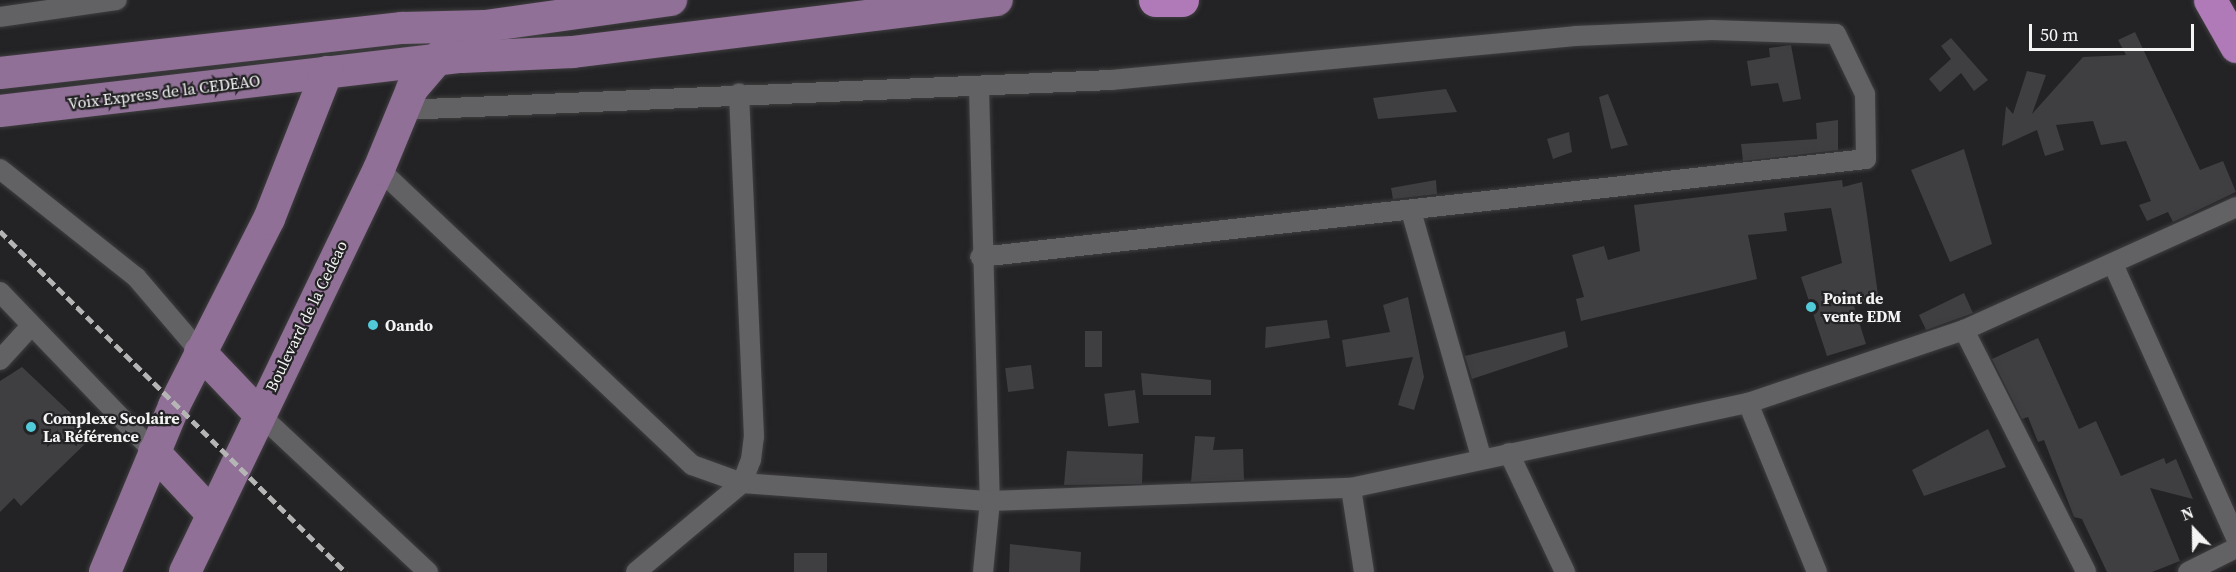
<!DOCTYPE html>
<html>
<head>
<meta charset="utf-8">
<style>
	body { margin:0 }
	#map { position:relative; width:2236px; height:572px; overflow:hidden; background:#232224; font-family:"Source Serif 4",serif }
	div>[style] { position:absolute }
	.building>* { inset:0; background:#3f3f42; transform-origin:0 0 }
	.roads { filter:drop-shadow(0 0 2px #3f3e40) drop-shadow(0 0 2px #3f3e40) }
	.street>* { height:20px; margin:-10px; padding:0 10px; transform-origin:10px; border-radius:10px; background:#626164 }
	.primary>* { height:32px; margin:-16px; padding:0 16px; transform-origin:16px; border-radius:16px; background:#907096 }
	.highway>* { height:33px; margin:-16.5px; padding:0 16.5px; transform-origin:16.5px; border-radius:16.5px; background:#af7ab7 }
	.rail>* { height:4.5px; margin-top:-2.25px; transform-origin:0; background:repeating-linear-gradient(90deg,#b5b5b6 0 9px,transparent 0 13.5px) }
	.dots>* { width:16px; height:16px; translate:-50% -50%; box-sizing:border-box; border:3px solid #232224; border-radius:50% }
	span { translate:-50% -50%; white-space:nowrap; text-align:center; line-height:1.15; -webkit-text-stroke:4.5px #232224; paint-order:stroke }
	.street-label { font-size:16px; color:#f4f4f5 }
	.poi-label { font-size:16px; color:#f4f4f5; font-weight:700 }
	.left { translate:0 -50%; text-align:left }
	.north { position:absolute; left:2164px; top:500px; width:60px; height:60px; -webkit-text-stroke:4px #232224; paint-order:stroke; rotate:338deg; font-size:16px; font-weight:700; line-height:24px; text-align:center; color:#f4f4f5 }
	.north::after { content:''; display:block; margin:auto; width:21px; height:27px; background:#f4f4f5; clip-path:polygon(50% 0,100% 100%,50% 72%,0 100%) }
	.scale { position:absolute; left:2029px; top:24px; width:165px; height:27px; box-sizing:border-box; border:3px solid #f4f4f5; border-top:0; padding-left:8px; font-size:18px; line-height:21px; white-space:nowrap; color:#f4f4f5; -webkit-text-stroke:4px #232224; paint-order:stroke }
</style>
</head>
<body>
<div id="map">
	<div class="building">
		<div style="clip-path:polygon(2135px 32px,2200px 170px,2223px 161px,2236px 192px,2173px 222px,2168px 212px,2147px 221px,2139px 205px,2151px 201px,2126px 141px,2101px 145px,2093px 121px,2056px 125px,2064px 150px,2045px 156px,2037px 130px,2002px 146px,2006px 106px,2013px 114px,2027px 71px,2046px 75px,2032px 114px,2083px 57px,2126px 55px,2118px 40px)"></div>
		<div style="clip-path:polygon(1951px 38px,1988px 80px,1974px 91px,1961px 73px,1940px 92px,1929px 79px,1951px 59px,1941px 46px)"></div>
		<div style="clip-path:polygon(1791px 45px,1801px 99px,1783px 102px,1778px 83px,1751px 86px,1747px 61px,1770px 57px,1769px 48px)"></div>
		<div style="clip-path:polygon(1446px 89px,1457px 112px,1378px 119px,1373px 98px)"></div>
		<div style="clip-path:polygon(1608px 94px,1628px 145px,1611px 149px,1599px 97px)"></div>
		<div style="clip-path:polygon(1838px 120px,1838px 150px,1743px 161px,1741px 144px,1817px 139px,1816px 123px)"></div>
		<div style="clip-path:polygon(1569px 132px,1572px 152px,1553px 159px,1547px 139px)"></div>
		<div style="clip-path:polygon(1964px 149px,1992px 244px,1950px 262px,1911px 170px)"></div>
		<div style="clip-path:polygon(1436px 180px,1437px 194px,1393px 199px,1391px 188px)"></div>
		<div style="clip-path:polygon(1842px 180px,1843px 187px,1862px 182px,1867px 215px,1879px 302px,1854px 306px,1866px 344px,1827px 356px,1801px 277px,1842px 263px,1831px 208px,1784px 213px,1787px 231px,1748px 235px,1757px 279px,1581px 321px,1576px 299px,1584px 297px,1572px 255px,1604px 246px,1608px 260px,1640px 251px,1634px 205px)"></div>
		<div style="clip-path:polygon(1964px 293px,1973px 313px,1926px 330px,1919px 315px)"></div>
		<div style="clip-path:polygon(1408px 297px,1424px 377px,1414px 410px,1398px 405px,1413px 357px,1346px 367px,1342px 340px,1390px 332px,1383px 305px)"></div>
		<div style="clip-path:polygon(1327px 320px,1330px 338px,1265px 348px,1266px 327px)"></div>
		<div style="left:1102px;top:331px;width:36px;height:17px;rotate:90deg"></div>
		<div style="clip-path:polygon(1565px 331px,1568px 347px,1472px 379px,1465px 356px)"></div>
		<div style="clip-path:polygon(2038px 338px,2079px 429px,2096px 421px,2121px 476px,2164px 458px,2166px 464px,2176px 459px,2193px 499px,2150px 488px,2180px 561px,2152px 572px,2107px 572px,2082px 519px,2074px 517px,2044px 440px,2038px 442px,2028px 417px,2022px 419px,1992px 359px)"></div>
		<div style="left:1031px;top:365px;width:24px;height:26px;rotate:83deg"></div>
		<div style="clip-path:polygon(22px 367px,77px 419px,88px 441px,21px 506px,14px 498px,0 512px,0 381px)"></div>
		<div style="clip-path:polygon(1141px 373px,1211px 380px,1211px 395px,1143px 395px)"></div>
		<div style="left:1135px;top:390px;width:33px;height:31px;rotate:83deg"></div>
		<div style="clip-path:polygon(1988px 429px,2006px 467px,1924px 496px,1912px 470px)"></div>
		<div style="clip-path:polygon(1195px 436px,1215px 437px,1213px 450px,1243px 449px,1244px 480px,1191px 482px)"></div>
		<div style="clip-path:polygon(1067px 451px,1143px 454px,1142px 484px,1064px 485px)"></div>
		<div style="clip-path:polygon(1010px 544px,1081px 552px,1080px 572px,1009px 572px)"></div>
		<div style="left:827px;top:553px;width:19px;height:33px;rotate:90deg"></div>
	</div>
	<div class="roads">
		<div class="street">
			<div style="left:0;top:17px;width:118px;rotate:-8.3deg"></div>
			<div style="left:979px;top:88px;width:413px;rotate:88.5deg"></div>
			<div style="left:990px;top:501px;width:71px;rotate:95.6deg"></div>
			<div style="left:402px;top:110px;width:710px;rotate:-2.42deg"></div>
			<div style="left:1111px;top:80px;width:466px;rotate:-5.4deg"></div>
			<div style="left:1575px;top:36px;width:137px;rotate:-2.5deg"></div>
			<div style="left:1712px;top:30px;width:124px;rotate:1.8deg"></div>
			<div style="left:1836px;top:34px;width:67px;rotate:64.2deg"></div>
			<div style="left:1865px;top:94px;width:65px;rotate:89.1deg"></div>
			<div style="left:1866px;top:159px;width:891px;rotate:173.69deg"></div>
			<div style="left:0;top:169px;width:174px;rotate:38.5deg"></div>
			<div style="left:136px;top:277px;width:99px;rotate:49.5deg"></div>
			<div style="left:379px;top:169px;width:431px;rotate:43.4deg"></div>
			<div style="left:692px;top:465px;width:53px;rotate:19.8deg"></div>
			<div style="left:742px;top:483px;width:249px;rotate:4.2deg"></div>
			<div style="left:990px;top:501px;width:361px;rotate:-2.1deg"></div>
			<div style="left:1351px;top:488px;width:406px;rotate:-12.1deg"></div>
			<div style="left:1748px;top:403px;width:228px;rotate:-18.7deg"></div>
			<div style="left:1964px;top:330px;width:299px;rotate:-24.3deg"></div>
			<div style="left:1411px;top:211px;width:255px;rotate:74.1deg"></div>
			<div style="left:2113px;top:264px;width:300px;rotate:65.8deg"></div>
			<div style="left:0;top:292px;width:222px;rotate:46.1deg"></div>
			<div style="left:1964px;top:330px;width:271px;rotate:63.2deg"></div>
			<div style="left:0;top:360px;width:46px;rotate:-47.6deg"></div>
			<div style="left:1748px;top:403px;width:183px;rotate:67.8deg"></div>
			<div style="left:258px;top:413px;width:233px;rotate:43.1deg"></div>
			<div style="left:1509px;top:453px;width:132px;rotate:64.8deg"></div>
			<div style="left:1351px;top:488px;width:85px;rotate:81.2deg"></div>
			<div style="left:636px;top:572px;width:138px;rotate:-40deg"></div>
			<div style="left:742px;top:483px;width:25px;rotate:-69deg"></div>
			<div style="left:751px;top:460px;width:23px;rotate:-83deg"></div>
			<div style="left:754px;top:437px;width:344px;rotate:-92.5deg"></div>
			<div style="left:2188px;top:572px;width:54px;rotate:-26.6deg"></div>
		</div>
		<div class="primary">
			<div style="left:0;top:73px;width:405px;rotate:-6.4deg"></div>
			<div style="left:402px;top:28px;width:83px;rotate:-1.4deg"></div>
			<div style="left:485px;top:26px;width:188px;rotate:-8deg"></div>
			<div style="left:0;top:111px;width:466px;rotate:-6.7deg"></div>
			<div style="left:463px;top:57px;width:110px;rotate:-2.6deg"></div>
			<div style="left:573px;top:52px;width:427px;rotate:-7deg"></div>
			<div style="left:200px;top:352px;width:84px;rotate:46.4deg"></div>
			<div style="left:154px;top:452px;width:83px;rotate:46.9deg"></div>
			<div style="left:105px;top:572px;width:180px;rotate:-67.4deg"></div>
			<div style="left:174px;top:406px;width:210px;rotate:-63.1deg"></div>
			<div style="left:269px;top:219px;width:158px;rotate:-68.5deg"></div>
			<div style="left:185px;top:572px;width:447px;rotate:-64.3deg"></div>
			<div style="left:379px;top:169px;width:87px;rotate:-67.6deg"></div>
			<div style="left:412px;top:89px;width:46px;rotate:-49.4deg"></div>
		</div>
		<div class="highway">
			<div style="left:1155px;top:0;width:27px"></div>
			<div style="left:2210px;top:0;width:53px;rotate:60.5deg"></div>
		</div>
	</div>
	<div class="rail">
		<div style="left:0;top:231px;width:486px;rotate:44.6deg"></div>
	</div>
	<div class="dots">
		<div style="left:1811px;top:307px;background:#52cbd9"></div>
		<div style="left:373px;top:325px;background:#52cbd9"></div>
		<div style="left:31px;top:427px;background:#52cbd9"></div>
	</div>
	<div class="street-label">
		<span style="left:164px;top:92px;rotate:-7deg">Voix Express de la CEDEAO</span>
		<span style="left:306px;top:316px;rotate:-64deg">Boulevard de la Cedeao</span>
	</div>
	<div class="poi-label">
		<span class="left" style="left:1823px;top:307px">Point de<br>vente EDM</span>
		<span class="left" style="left:385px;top:325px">Oando</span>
		<span class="left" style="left:43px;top:427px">Complexe Scolaire<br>La Référence</span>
	</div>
	<div class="north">N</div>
	<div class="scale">50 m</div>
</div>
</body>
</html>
